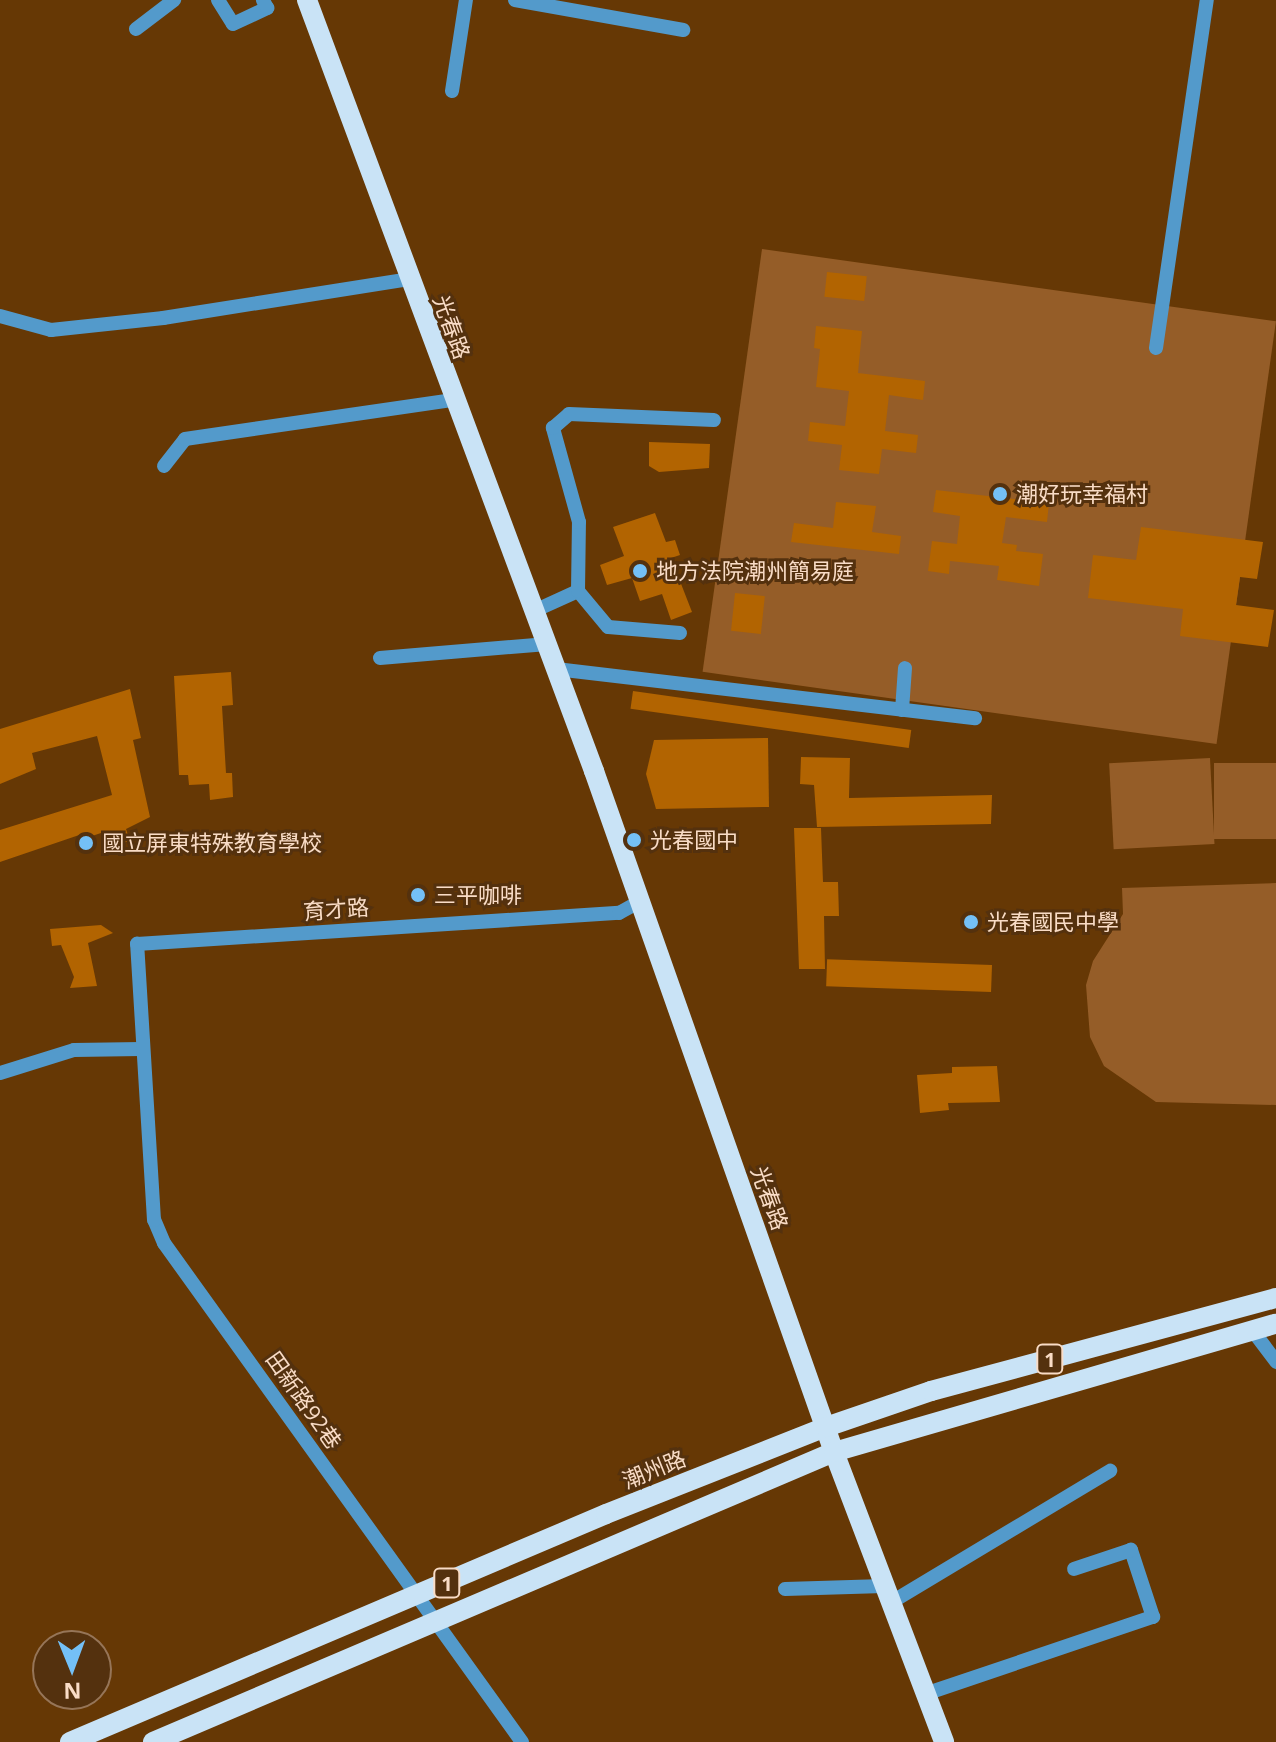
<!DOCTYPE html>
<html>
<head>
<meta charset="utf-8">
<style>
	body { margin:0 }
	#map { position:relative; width:1276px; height:1742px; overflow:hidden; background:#663805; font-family:"Open Sans","Noto Sans TC",sans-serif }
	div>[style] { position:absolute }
	.green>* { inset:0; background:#955d28; transform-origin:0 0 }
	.building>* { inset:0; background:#b26401; transform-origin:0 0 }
	.minor>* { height:14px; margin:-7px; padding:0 7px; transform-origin:7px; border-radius:7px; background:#539acb }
	.major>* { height:20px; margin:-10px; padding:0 10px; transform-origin:10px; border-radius:10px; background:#c9e3f6 }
	.dots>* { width:22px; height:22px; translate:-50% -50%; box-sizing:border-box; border:4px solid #54310e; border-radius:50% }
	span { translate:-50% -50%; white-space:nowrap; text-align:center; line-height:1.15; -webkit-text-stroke:6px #54310e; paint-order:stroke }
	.shield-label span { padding:2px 6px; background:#54310e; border:2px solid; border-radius:6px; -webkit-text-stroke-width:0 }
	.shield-label { font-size:20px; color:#f9dcc6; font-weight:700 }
	.street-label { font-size:22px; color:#f9dcc6 }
	.poi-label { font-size:22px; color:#f9dcc6 }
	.left { translate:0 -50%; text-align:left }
	.north { position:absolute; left:32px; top:1630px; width:80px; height:80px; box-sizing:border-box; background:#54310e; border:2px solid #967558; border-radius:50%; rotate:179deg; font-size:22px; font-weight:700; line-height:32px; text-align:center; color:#f9dcc6 }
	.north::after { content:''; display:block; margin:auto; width:28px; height:36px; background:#74c0f6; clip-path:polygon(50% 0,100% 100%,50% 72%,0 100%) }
</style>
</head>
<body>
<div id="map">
	<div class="green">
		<div style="left:762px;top:249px;width:519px;height:427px;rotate:8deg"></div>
		<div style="left:1210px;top:758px;width:86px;height:101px;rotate:87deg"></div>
		<div style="left:1276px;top:763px;width:76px;height:62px;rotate:90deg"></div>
		<div style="clip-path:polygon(1276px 883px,1276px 1105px,1156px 1102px,1104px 1066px,1090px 1037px,1086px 985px,1093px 961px,1123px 914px,1122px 888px)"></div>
	</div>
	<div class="building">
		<div style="left:827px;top:272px;width:40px;height:25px;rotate:6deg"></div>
		<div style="clip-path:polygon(816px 326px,862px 331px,858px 373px,925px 381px,923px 400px,889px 395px,885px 431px,918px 435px,916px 453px,882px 449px,879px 474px,839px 470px,842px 445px,808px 441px,810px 422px,845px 426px,849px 391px,816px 387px,820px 349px,814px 348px)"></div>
		<div style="clip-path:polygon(649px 442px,710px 444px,709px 468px,659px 472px,649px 466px)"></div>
		<div style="clip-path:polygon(936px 490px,1049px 503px,1047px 522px,1006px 517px,1002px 543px,1017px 545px,1016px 551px,1043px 554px,1039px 586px,997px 580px,999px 566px,950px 561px,949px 574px,928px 571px,932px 541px,957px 544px,960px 516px,933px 512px)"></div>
		<div style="clip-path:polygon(836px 502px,876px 506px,872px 532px,901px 536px,899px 554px,791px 542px,794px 523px,833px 528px)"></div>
		<div style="clip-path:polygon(655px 513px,666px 542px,675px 540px,680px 555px,671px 558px,692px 612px,671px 620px,662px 594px,640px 601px,632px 578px,607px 585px,600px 565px,624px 556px,613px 527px)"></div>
		<div style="clip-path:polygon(1141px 527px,1263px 542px,1257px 579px,1240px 577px,1236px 605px,1274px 610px,1268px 647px,1180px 636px,1183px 609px,1088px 598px,1093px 555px,1136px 560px)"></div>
		<div style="left:735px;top:593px;width:30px;height:38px;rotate:6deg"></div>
		<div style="clip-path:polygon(231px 672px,233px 705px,222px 706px,226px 773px,232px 773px,233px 797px,210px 800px,209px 784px,189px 785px,188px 775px,179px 775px,174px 676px)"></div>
		<div style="clip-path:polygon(130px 689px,141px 738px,133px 740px,150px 817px,126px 829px,130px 841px,108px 847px,104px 832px,89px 837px,88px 832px,0 862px,0 830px,112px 795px,97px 736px,32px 753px,36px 769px,0 784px,0 729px)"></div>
		<div style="left:633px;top:691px;width:281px;height:18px;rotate:8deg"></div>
		<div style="clip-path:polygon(768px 738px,769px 807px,656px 809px,646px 774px,654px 740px)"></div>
		<div style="clip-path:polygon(801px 757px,850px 758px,849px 798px,992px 795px,991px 824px,817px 827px,814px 785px,800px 784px)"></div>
		<div style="clip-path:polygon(794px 828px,821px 828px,823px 882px,838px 882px,839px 916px,824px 916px,825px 969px,799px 969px)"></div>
		<div style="clip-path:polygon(101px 925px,113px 933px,88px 943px,97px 986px,70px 988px,74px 977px,61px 945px,52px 946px,50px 929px)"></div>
		<div style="left:992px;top:965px;width:27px;height:165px;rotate:92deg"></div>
		<div style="clip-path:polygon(997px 1066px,1000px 1102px,948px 1103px,949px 1110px,920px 1113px,917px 1075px,952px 1073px,952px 1067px)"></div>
	</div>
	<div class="minor">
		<div style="left:218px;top:0;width:28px;rotate:58deg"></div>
		<div style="left:233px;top:24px;width:38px;rotate:-25deg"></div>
		<div style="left:267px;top:8px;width:9px;rotate:-117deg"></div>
		<div style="left:515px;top:0;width:171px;rotate:10.1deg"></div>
		<div style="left:136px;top:29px;width:48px;rotate:-37.3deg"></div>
		<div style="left:452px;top:91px;width:92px;rotate:-81.3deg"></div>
		<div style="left:0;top:316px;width:53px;rotate:15.4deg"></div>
		<div style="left:51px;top:330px;width:113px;rotate:-6.1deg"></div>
		<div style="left:163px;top:318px;width:249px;rotate:-9deg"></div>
		<div style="left:1156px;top:348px;width:352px;rotate:-81.7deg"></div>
		<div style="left:164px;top:466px;width:34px;rotate:-52deg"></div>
		<div style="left:185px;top:439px;width:271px;rotate:-8.3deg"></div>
		<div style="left:534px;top:611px;width:48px;rotate:-24.4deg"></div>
		<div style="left:680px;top:633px;width:72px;rotate:-175.2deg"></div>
		<div style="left:608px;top:627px;width:47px;rotate:-129.8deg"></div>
		<div style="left:578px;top:591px;width:69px;rotate:-89.2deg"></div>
		<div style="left:579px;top:522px;width:98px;rotate:-105.5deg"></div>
		<div style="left:553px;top:428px;width:21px;rotate:-41deg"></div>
		<div style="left:569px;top:414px;width:145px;rotate:2.4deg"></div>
		<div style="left:380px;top:658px;width:168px;rotate:-4.8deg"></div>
		<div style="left:556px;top:669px;width:422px;rotate:6.7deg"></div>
		<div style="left:902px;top:710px;width:42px;rotate:-85.9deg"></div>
		<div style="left:0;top:1073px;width:77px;rotate:-17.3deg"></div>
		<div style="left:74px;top:1050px;width:67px;rotate:-0.9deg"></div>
		<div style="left:1253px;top:1331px;width:39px;rotate:53deg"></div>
		<div style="left:785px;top:1589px;width:99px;rotate:-1.7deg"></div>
		<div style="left:890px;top:1603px;width:257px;rotate:-31deg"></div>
		<div style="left:925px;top:1694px;width:241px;rotate:-18.7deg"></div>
		<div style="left:1153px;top:1617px;width:71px;rotate:-108.2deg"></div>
		<div style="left:1131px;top:1550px;width:60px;rotate:161.6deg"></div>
		<div style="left:522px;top:1742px;width:614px;rotate:-125.66deg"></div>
		<div style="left:164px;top:1243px;width:25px;rotate:-113deg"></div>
		<div style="left:154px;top:1220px;width:277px;rotate:-93.5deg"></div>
		<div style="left:137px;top:944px;width:483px;rotate:-3.7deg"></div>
		<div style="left:619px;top:913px;width:23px;rotate:-29deg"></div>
	</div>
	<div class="major">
		<div style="left:307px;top:0;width:823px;rotate:69.58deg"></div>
		<div style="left:594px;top:771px;width:722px;rotate:70.59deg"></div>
		<div style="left:834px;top:1452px;width:310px;rotate:69.2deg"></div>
		<div style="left:70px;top:1742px;width:582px;rotate:-23.04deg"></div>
		<div style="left:606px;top:1514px;width:237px;rotate:-21.6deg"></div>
		<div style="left:826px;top:1427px;width:111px;rotate:-18.9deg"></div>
		<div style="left:931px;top:1391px;width:357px;rotate:-15.1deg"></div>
		<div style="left:153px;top:1742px;width:740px;rotate:-23.07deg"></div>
		<div style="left:834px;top:1452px;width:460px;rotate:-16.2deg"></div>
	</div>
	<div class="dots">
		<div style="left:1000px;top:494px;background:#74c0f6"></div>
		<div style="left:640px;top:571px;background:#74c0f6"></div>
		<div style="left:634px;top:840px;background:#74c0f6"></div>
		<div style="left:86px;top:843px;background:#74c0f6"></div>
		<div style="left:418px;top:895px;background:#74c0f6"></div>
		<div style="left:971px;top:922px;background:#74c0f6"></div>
	</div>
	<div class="shield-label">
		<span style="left:1050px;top:1359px">1</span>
		<span style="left:447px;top:1583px">1</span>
	</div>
	<div class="street-label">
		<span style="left:452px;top:327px;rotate:70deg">光春路</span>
		<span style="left:336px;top:909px;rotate:-4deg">育才路</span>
		<span style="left:770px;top:1198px;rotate:70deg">光春路</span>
		<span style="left:304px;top:1400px;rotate:55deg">田新路92巷</span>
		<span style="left:654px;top:1469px;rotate:-22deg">潮州路</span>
	</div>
	<div class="poi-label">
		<span class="left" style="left:1016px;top:494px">潮好玩幸福村</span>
		<span class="left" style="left:656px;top:571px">地方法院潮州簡易庭</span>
		<span class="left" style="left:650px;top:840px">光春國中</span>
		<span class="left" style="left:102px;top:843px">國立屏東特殊教育學校</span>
		<span class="left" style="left:434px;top:895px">三平咖啡</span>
		<span class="left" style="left:987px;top:922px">光春國民中學</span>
	</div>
	<div class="north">N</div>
</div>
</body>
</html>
